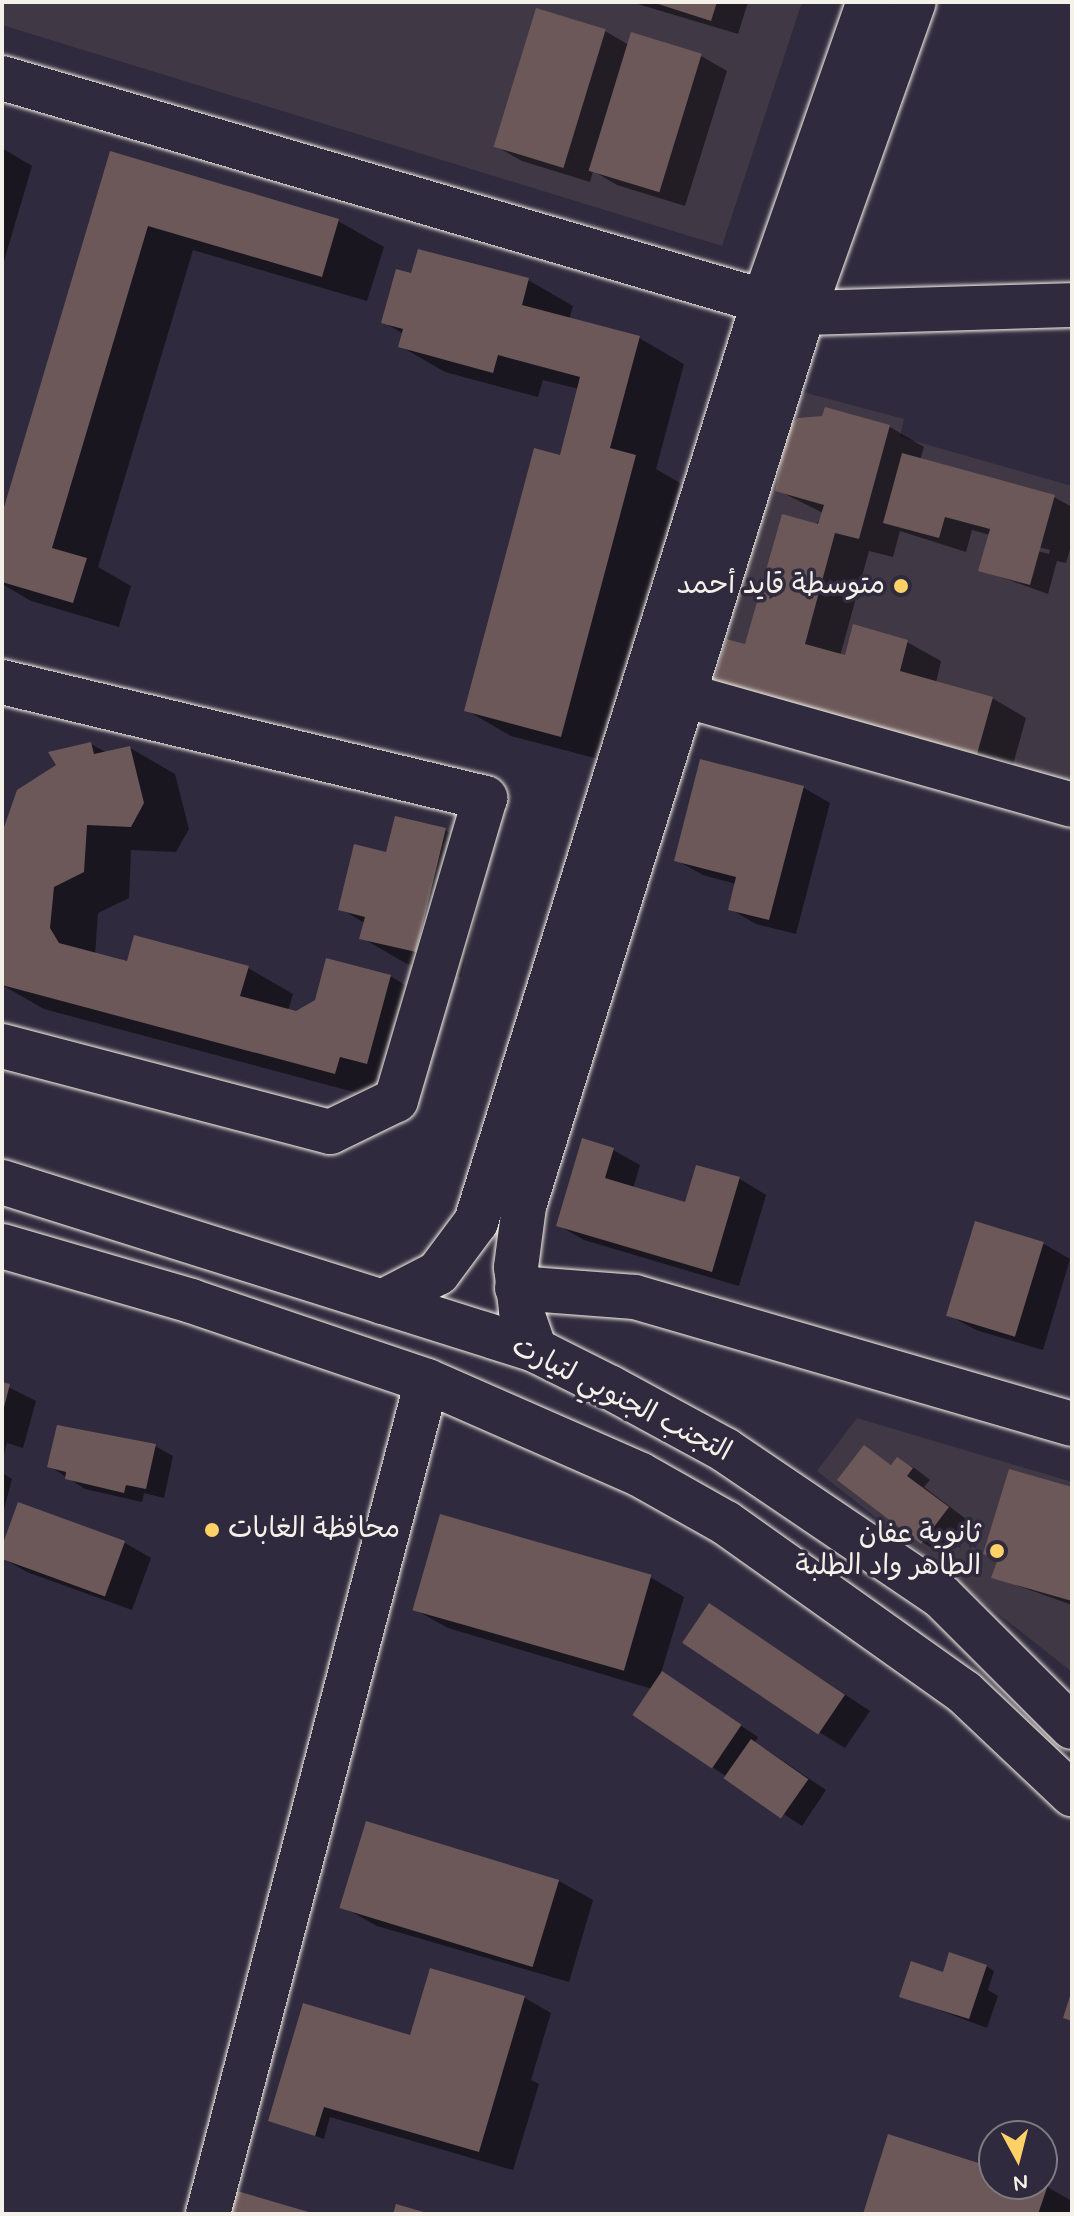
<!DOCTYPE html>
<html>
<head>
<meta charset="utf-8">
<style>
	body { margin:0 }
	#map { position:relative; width:1074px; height:2216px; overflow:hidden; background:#2f2a3d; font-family:Mynerve,"Playpen Sans Arabic",sans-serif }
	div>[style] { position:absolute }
	.built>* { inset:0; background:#413845 }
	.shadow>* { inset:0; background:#0007 }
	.building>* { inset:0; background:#6c5859; transform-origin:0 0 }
	.roads { filter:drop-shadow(0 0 2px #f4f1e8) drop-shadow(0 0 2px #f4f1e8) }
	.minor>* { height:44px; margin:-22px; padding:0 22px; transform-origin:22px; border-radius:22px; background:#2f2a3d }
	.highway>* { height:44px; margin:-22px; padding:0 22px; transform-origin:22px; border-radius:22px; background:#2f2a3d }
	.dots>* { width:22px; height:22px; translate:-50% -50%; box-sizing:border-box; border:4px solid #2f2a3d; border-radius:50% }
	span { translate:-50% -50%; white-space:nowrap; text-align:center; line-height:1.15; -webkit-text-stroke:7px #2f2a3d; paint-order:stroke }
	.poi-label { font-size:28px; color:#f4f1e8 }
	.right { translate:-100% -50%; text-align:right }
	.left { translate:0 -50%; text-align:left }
	.street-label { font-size:28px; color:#f4f1e8 }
	.frame { position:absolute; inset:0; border:4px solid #f4f1e8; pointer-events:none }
	.north { position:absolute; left:978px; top:2120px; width:80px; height:80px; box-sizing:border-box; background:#2f2a3d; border:2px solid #7e7a81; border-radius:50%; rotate:173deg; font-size:22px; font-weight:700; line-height:32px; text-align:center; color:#f4f1e8 }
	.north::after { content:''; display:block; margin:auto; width:28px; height:36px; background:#ffd166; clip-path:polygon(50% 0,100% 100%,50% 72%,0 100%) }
</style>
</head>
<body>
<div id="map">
	<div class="built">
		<div style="clip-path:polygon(2px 2px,802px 2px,722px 246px,2px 25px)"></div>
		<div style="clip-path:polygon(784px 387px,904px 419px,900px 437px,1072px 486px,1072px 786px,705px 685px)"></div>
		<div style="clip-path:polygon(857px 1418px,1072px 1482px,1072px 1672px,817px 1471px)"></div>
	</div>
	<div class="shadow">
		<div style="clip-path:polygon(631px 2px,748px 2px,738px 34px)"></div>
		<div style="clip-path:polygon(605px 31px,629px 45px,701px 56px,727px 71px,685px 206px,617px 185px,593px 171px,590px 182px,522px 161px,495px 146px)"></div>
		<div style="clip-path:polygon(2px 148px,32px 166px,2px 268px)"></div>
		<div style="clip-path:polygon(111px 154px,338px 221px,384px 247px,367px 301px,193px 250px,98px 567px,131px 586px,119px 627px,31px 601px,2px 584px,2px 521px)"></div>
		<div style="clip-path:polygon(413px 275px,528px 280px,573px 306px,569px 320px,639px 338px,684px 364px,656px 469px,680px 483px,606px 761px,511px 736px,466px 710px,561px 457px,579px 389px,543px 380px,538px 397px,445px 372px,400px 346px,404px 334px,383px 322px)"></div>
		<div style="clip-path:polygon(evenodd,826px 410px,890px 427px,924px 447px,920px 460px,1054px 497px,1072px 507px,1072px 543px,1066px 563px,1057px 561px,1048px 594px,981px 570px,990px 535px,972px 530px,966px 552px,900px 531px,893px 557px,869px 551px,840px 656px,907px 642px,941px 661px,936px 683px,992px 698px,1026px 718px,1011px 772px,750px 701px,747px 646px,823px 513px,777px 490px,826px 410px,1020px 542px,1050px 550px,1049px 554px,1026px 548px,1020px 542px)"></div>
		<div style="clip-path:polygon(91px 744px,107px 753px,130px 748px,175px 774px,189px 829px,176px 852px,131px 850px,129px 898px,98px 913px,95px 955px,128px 964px,248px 968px,293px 994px,288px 1011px,296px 1013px,390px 976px,435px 1003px,380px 1099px,44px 1009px,2px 985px,2px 840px)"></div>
		<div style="clip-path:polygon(702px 761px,804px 788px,830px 803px,796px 934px,756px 924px,730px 909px,736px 884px,703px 875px,676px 860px)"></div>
		<div style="clip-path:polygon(445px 830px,490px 856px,461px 977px,407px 964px,362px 938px,366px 924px,341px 909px,387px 854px)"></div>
		<div style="clip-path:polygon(613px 1150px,640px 1165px,633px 1189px,686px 1205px,698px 1167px,740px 1179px,766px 1195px,739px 1286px,584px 1240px,558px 1225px)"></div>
		<div style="clip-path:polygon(1044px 1244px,1070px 1259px,1043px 1350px,976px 1330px,949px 1315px)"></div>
		<div style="clip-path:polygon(2px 1384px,36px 1401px,23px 1448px,7px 1443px,2px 1462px)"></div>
		<div style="clip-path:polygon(155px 1446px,173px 1456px,164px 1498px,144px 1493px,142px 1502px,85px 1489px,49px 1466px)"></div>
		<div style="clip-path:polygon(864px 1447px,893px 1466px,898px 1459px,916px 1469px,930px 1480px,924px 1487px,966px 1519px,940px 1553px,922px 1542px)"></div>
		<div style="clip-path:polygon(2px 1473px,12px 1479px,2px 1517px)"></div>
		<div style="clip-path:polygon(1072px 1489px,1072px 1605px,994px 1577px,999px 1561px,985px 1553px)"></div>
		<div style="clip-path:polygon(19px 1505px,125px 1543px,151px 1558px,132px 1610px,27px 1572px,2px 1558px)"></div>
		<div style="clip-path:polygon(650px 1577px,684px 1597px,661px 1673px,758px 1737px,755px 1742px,826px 1790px,802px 1826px,712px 1767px,652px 1689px,448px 1628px,414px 1609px)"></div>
		<div style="clip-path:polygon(710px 1605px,870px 1711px,845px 1748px,819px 1732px)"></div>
		<div style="clip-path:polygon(559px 1881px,593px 1900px,569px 1982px,377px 1926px,343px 1907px)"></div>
		<div style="clip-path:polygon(986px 1966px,994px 1971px,988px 1990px,998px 1996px,987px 2028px,902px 1996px,944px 1974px)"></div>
		<div style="clip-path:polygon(432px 1971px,525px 1998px,551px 2013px,531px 2080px,539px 2084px,513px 2170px,330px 2117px,324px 2139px,270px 2120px,412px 2037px)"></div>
		<div style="clip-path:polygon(994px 2170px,994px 2184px,1047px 2187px,1072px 2201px,1072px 2214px,865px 2214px)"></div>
	</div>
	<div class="building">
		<div style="clip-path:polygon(652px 2px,717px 2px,711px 21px)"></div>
		<div style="left:536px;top:8px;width:73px;height:145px;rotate:17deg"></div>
		<div style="left:631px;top:32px;width:74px;height:145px;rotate:17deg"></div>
		<div style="clip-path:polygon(110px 151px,339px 219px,322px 277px,148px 226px,52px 548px,87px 558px,73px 603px,2px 582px,2px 514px)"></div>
		<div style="clip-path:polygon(418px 249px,529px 278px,522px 305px,640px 336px,610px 448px,636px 455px,561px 737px,464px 711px,534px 448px,560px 455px,580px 377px,498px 355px,493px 373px,398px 347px,403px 329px,381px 323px,396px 269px,411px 273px)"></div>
		<div style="clip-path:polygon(825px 407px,890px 425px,859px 539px,835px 533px,805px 644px,845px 655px,853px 624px,908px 640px,900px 671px,993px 697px,977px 754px,714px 683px,726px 639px,745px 644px,782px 514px,818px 524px,824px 505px,775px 491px,789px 426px,798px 418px,822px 416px)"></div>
		<div style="clip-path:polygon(902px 453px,1055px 495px,1030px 585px,978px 571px,990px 529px,945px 517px,939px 538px,883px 523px)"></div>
		<div style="clip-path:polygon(91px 742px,94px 754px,130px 746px,144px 803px,131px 827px,87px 825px,84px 872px,54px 887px,50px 928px,59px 943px,127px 961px,134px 935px,249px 966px,240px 996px,296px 1011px,315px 1000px,326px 958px,391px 975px,367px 1064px,340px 1057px,335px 1074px,2px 985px,2px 833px,17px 790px,56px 765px,48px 752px)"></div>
		<div style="clip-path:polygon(700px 759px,804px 786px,769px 920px,728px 910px,736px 877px,674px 861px)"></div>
		<div style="clip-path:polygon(395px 816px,446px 828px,416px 952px,359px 939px,365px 917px,338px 910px,354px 844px,386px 852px)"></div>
		<div style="clip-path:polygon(582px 1138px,614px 1148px,605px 1178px,685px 1202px,696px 1165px,740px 1177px,712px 1272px,556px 1226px)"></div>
		<div style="left:975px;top:1221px;width:72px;height:99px;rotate:17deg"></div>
		<div style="clip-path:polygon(2px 1382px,10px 1384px,3px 1411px,2px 1411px)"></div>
		<div style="clip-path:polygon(57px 1425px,156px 1444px,146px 1489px,126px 1485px,124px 1493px,65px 1479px,66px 1472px,47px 1467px)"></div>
		<div style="clip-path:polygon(864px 1445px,891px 1465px,897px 1457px,913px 1468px,907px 1476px,949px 1507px,921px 1544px,837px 1480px)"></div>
		<div style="clip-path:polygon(1009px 1469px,1072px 1487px,1072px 1601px,991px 1578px,998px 1559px,983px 1554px)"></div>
		<div style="left:18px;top:1502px;width:114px;height:59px;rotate:20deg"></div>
		<div style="left:440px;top:1514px;width:220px;height:100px;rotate:16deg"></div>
		<div style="left:709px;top:1603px;width:164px;height:48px;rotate:34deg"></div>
		<div style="left:662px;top:1671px;width:96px;height:53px;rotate:34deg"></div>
		<div style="left:751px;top:1739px;width:70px;height:48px;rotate:35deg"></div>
		<div style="left:366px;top:1821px;width:202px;height:91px;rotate:17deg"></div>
		<div style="clip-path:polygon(949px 1952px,987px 1965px,969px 2019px,899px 1997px,911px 1961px,943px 1972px)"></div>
		<div style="clip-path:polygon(430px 1968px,525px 1996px,479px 2152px,324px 2107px,315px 2136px,268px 2121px,303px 2003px,410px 2035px)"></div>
		<div style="clip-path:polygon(1071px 1993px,1072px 1993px,1072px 2021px,1063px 2018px)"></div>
		<div style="clip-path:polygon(888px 2134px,994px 2168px,994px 2184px,1048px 2185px,1038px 2214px,863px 2214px)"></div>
		<div style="clip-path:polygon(237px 2191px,312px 2213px,312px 2214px,230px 2214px)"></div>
		<div style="clip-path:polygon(396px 2204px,427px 2213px,427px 2214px,393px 2214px)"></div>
	</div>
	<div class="roads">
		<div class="minor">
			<div style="left:2px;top:78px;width:835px;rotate:16.35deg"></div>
			<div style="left:803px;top:313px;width:269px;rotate:-1.7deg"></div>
			<div style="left:2px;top:682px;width:497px;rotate:13.5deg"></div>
			<div style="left:485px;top:798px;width:315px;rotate:106.4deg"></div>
			<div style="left:396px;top:1100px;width:73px;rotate:154.1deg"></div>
			<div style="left:330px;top:1132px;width:339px;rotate:-165.3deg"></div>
			<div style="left:684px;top:695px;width:403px;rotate:15.8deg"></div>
			<div style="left:517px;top:1288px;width:118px;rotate:4.4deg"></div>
			<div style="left:635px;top:1297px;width:455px;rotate:16.2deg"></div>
			<div style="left:382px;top:1302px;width:63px;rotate:-27.4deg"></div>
			<div style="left:438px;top:1273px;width:64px;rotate:-53.3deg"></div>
			<div style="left:476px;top:1222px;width:965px;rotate:-72.64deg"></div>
			<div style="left:764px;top:301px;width:317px;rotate:-70.7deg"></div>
			<div style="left:535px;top:1350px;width:42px;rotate:-109.3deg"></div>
			<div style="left:521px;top:1310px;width:43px;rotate:-96.6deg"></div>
			<div style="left:516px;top:1267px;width:62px;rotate:-82.5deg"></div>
			<div style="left:524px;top:1206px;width:936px;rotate:-72.65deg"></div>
			<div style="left:803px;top:313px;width:330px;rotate:-70.4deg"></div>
			<div style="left:208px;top:2214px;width:861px;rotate:-75.27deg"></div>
		</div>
		<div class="highway">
			<div style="left:2px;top:1182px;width:559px;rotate:17.49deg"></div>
			<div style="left:535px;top:1350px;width:85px;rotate:26.6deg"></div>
			<div style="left:611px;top:1388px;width:130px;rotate:28.5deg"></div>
			<div style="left:725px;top:1450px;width:261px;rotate:34.1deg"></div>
			<div style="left:941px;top:1596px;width:185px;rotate:45deg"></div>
			<div style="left:2px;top:1246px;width:197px;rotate:16.2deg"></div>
			<div style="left:191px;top:1301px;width:249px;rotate:18.7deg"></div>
			<div style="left:427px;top:1381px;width:232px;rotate:23.7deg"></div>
			<div style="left:639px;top:1474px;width:100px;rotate:29.4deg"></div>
			<div style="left:726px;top:1523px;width:292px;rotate:35.4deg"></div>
			<div style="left:964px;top:1692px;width:149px;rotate:43.4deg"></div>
		</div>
	</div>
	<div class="dots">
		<div style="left:901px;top:586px;background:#ffd166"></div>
		<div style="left:212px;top:1530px;background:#ffd166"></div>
		<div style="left:997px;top:1551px;background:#ffd166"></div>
	</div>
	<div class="poi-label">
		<span class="right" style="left:885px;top:586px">متوسطة قايد أحمد</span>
		<span class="left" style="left:228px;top:1530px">محافظة الغابات</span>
		<span class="right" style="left:981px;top:1551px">ثانوية عفان<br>الطاهر واد الطلبة</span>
	</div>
	<div class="street-label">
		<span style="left:621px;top:1400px;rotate:27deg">التجنب الجنوبي لتيارت</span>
	</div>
	<div class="frame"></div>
	<div class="north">N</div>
</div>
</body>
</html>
